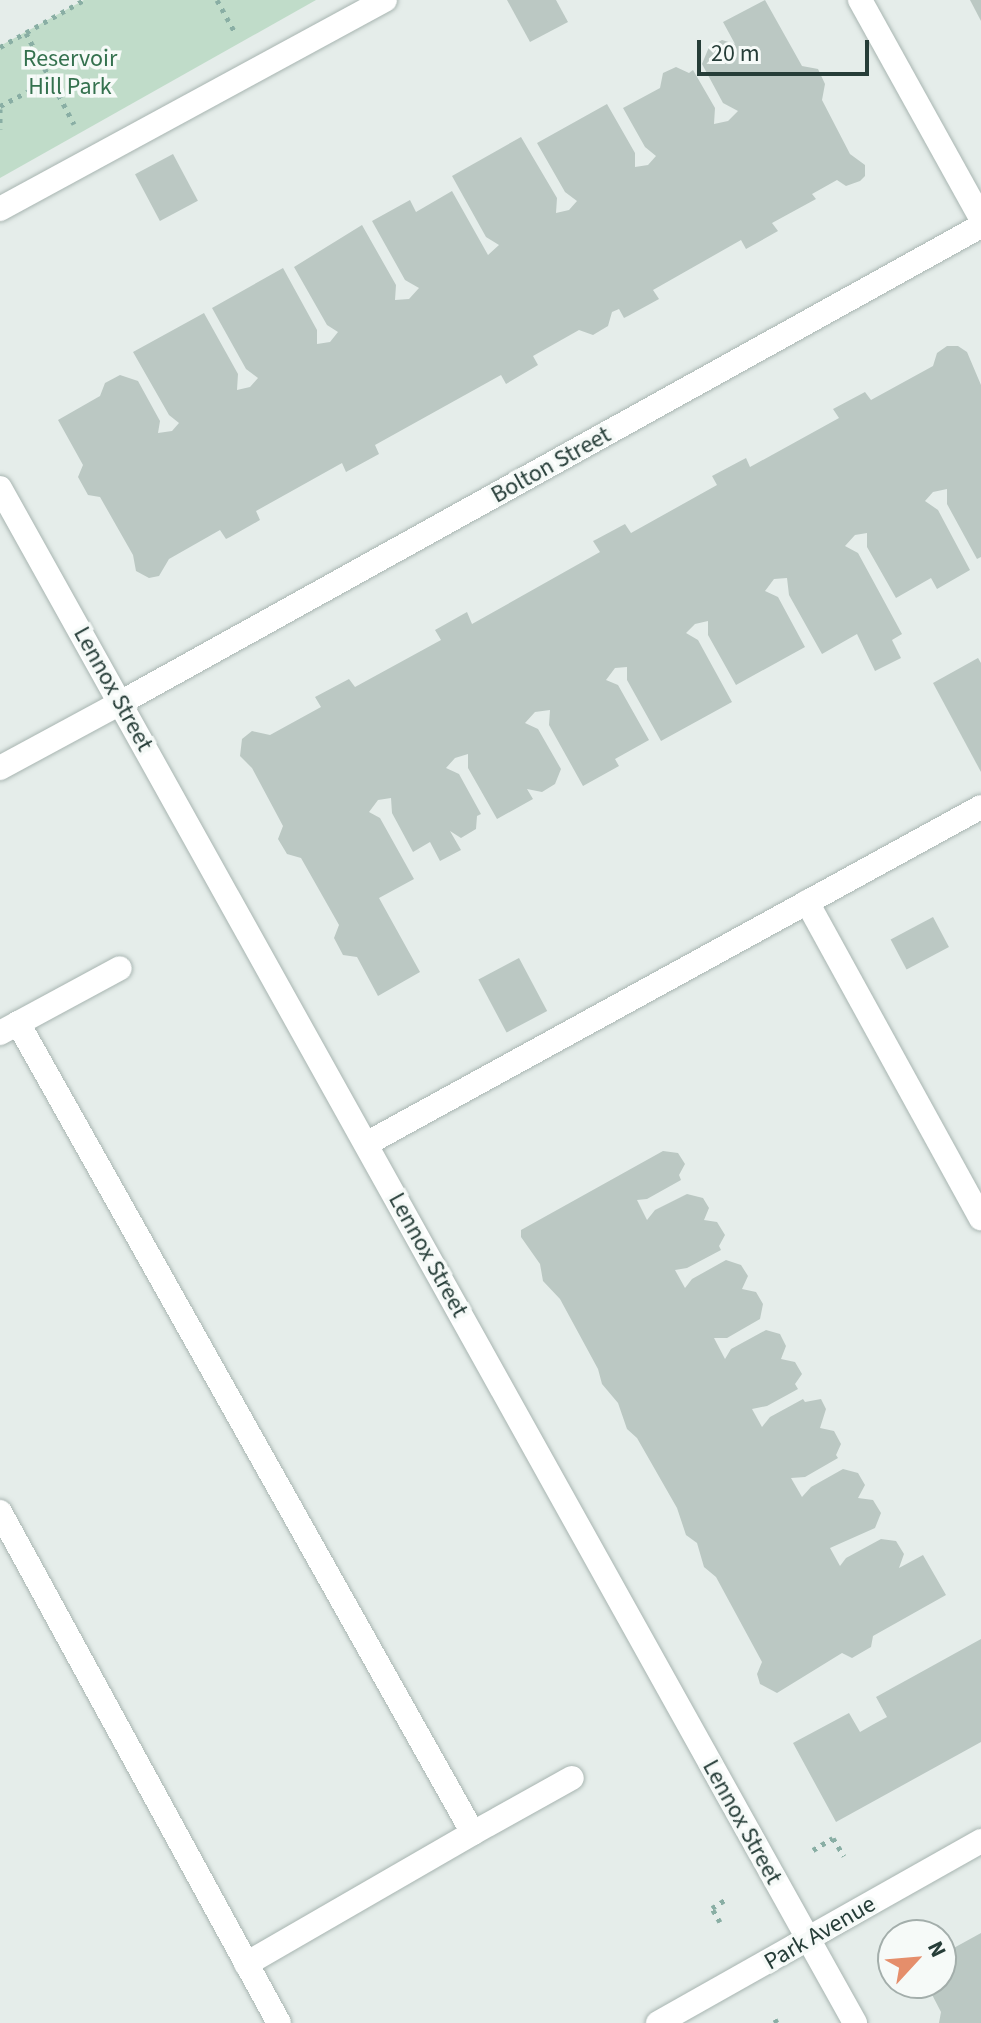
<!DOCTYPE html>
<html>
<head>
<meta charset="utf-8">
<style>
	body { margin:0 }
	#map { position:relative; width:981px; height:2023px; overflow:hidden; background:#e5edea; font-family:"Source Sans 3",sans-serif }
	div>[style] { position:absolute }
	.green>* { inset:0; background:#c0dcc9 }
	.building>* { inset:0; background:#bbc8c3; transform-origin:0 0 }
	.path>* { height:5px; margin-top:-2.5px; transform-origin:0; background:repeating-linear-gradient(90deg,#89aea4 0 4px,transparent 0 10px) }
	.roads { filter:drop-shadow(0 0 2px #a8b5b1) drop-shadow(0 0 2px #a8b5b1) }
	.service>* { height:24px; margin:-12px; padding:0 12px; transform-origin:12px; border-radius:12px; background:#fff }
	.minor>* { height:24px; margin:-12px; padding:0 12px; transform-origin:12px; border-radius:12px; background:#fff }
	.tertiary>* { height:24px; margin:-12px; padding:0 12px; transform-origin:12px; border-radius:12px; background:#fff }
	span { translate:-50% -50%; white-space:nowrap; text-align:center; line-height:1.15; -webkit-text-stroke:7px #f6faf8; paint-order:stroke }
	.park-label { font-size:24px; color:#34714e }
	.street-label { font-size:24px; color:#263d38 }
	.north { position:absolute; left:877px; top:1919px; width:80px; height:80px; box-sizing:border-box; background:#f6faf8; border:2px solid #a3aeab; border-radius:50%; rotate:64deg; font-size:22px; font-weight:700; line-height:32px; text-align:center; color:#263d38 }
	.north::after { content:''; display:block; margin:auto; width:28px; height:36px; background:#e58e6b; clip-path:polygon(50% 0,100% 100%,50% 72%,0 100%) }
	.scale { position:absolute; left:697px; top:40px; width:172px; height:36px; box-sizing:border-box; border:4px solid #263d38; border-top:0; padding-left:10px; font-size:24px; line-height:28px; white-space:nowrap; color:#263d38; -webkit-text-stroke:6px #f6faf8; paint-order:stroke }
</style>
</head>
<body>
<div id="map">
	<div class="green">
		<div style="clip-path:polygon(84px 0,316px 0,0 178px,0 46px)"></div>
	</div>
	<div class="building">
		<div style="clip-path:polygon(507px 0,556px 0,568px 22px,530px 42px)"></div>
		<div style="clip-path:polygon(765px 0,802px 66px,818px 69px,825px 84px,822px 100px,850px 154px,865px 165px,865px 176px,860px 181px,846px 186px,837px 180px,812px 194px,816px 199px,772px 223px,778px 231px,746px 249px,741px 240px,653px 290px,659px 299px,628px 316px,624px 318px,619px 309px,612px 312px,608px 326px,593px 335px,579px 330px,533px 356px,538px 365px,506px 384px,501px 375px,375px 445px,379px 454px,346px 472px,342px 463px,256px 511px,260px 520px,230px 537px,226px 539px,220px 530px,169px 559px,159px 576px,149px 578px,136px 571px,133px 555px,100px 497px,88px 495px,78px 477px,83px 465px,58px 420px,100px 396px,105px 383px,120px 375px,138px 381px,160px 421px,158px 433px,172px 431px,179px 423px,169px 415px,133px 352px,204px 313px,238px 374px,237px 390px,250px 387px,258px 378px,246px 369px,212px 308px,283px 268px,317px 330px,317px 344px,330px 342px,338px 332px,327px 325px,294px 267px,362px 225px,396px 285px,395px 300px,409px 299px,419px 288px,405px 280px,372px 221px,410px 200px,416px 212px,452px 191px,488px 255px,499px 245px,486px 237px,452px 176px,521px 137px,557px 198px,556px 213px,569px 210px,577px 201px,565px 192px,537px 143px,607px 104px,635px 153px,635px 167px,648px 165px,656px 156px,645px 147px,623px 108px,660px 88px,663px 73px,676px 67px,689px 73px,693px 70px,715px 108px,714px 124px,728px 121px,738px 111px,723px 103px,702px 64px,709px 47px,722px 40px,735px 44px,723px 22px)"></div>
		<div style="clip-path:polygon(970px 0,981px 0,981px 21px)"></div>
		<div style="left:173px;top:154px;width:53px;height:43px;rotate:62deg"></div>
		<div style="clip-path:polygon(947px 346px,958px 346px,967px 352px,981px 385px,981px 557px,977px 559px,947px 504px,947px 489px,933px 492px,925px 501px,938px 510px,970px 570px,937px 589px,931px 578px,896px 598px,867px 547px,867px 533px,855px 535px,845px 546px,858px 553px,902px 634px,892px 640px,901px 658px,875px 671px,857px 634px,822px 654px,789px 595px,787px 578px,774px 579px,765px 591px,778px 597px,805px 647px,736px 685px,708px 635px,708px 621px,695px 624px,686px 633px,698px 640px,732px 702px,661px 741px,627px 680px,627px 667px,615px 668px,606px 680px,618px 685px,649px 740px,615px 759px,619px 766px,583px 786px,549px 725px,550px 710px,535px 712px,525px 723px,538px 729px,561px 769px,555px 784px,542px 792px,527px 789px,533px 799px,497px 819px,468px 768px,468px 754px,455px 758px,446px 768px,459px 774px,481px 814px,477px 816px,476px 829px,461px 838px,450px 831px,461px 850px,440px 861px,430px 842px,413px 852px,392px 813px,391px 798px,378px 800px,369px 812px,380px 818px,414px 879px,379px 898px,420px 972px,378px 996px,357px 957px,343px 955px,334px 938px,339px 925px,301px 858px,287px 854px,278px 839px,283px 826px,252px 768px,240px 756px,242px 739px,252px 731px,270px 735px,321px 707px,315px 697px,349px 679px,355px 687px,441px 640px,435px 630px,467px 612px,472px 624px,600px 552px,593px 541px,597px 539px,625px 524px,631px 533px,717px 485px,712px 476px,746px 458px,750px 467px,839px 418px,833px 409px,865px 392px,871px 400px,933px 366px,937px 353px)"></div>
		<div style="clip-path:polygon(978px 658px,981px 663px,981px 772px,933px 683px)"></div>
		<div style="left:933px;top:917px;width:34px;height:48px;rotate:62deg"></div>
		<div style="left:519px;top:958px;width:60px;height:46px;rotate:62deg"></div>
		<div style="clip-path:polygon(663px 1151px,678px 1153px,685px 1164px,679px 1175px,681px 1180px,647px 1199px,637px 1200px,647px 1220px,655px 1210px,687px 1194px,703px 1198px,709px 1208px,704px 1220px,717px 1222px,725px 1235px,719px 1246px,721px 1250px,687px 1268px,675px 1270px,685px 1288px,692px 1279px,726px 1260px,741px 1265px,748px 1276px,742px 1289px,756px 1292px,763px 1304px,760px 1319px,727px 1338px,714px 1338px,725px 1359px,731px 1349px,766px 1330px,780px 1334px,786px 1346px,781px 1359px,795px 1362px,802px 1374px,795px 1384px,798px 1389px,767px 1406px,752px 1409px,762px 1427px,770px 1417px,803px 1399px,805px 1402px,821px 1399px,826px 1409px,820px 1428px,834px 1431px,841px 1444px,836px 1455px,838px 1458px,805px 1477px,791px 1478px,802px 1497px,811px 1487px,843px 1469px,858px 1473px,865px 1485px,858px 1498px,873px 1500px,881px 1513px,875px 1528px,830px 1548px,840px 1566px,846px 1558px,881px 1539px,896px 1541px,904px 1554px,899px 1568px,923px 1555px,946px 1595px,873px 1636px,871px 1647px,852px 1658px,842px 1653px,777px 1693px,760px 1684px,757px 1674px,762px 1662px,716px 1577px,704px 1567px,697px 1543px,686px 1535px,677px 1508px,637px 1438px,627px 1429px,618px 1403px,602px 1384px,598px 1369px,560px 1299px,543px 1281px,540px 1264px,521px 1237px,521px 1230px)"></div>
		<div style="clip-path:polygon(981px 1639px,981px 1742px,836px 1822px,793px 1743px,849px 1713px,860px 1732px,874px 1724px,887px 1717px,876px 1697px)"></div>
		<div style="clip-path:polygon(981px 1933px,981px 2023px,939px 2023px,941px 2012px,926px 1983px,941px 1983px,941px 1955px)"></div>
	</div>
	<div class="path">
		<div style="left:217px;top:0;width:39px;rotate:61deg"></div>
		<div style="left:26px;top:33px;width:103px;rotate:62.2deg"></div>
		<div style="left:0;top:47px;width:96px;rotate:-29.2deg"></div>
		<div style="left:0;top:106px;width:56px;rotate:-27.5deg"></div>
		<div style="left:0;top:109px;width:20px;rotate:90deg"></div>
		<div style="left:813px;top:1850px;width:23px;rotate:-31deg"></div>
		<div style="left:833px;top:1838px;width:21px;rotate:59deg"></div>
		<div style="left:720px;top:1922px;width:16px;rotate:-120deg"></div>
		<div style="left:712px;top:1908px;width:15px;rotate:-32deg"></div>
		<div style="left:893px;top:1947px;width:1px;rotate:90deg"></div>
		<div style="left:887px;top:1973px;width:7px;rotate:-27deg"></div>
		<div style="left:775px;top:2019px;width:4px;rotate:63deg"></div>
	</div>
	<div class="roads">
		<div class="service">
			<div style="left:0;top:209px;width:438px;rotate:-28.5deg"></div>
			<div style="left:0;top:768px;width:136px;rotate:-28.4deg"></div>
			<div style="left:807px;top:902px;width:361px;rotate:61.2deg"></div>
			<div style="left:18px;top:1023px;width:929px;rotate:60.68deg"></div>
			<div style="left:473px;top:1833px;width:262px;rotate:150deg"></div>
			<div style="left:0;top:1033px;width:136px;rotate:-28.4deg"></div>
			<div style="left:366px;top:1144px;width:701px;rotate:-28.72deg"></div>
			<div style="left:0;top:1512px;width:582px;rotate:61.37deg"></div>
			<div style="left:473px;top:1833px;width:113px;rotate:-29.1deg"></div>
		</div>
		<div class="minor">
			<div style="left:860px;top:0;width:249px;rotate:61deg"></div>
			<div style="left:0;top:488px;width:1757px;rotate:60.88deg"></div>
			<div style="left:120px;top:703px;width:984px;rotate:-28.99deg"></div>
		</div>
		<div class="tertiary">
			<div style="left:658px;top:2023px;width:371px;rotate:-29.4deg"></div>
		</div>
	</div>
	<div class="park-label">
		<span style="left:70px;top:73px">Reservoir<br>Hill Park</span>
	</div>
	<div class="street-label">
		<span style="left:551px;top:465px;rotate:-29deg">Bolton Street</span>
		<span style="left:113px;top:689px;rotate:61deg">Lennox Street</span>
		<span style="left:428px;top:1255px;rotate:61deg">Lennox Street</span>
		<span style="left:742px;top:1822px;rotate:61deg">Lennox Street</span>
		<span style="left:820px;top:1933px;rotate:-30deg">Park Avenue</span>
	</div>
	<div class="north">N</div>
	<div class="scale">20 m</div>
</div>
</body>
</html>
